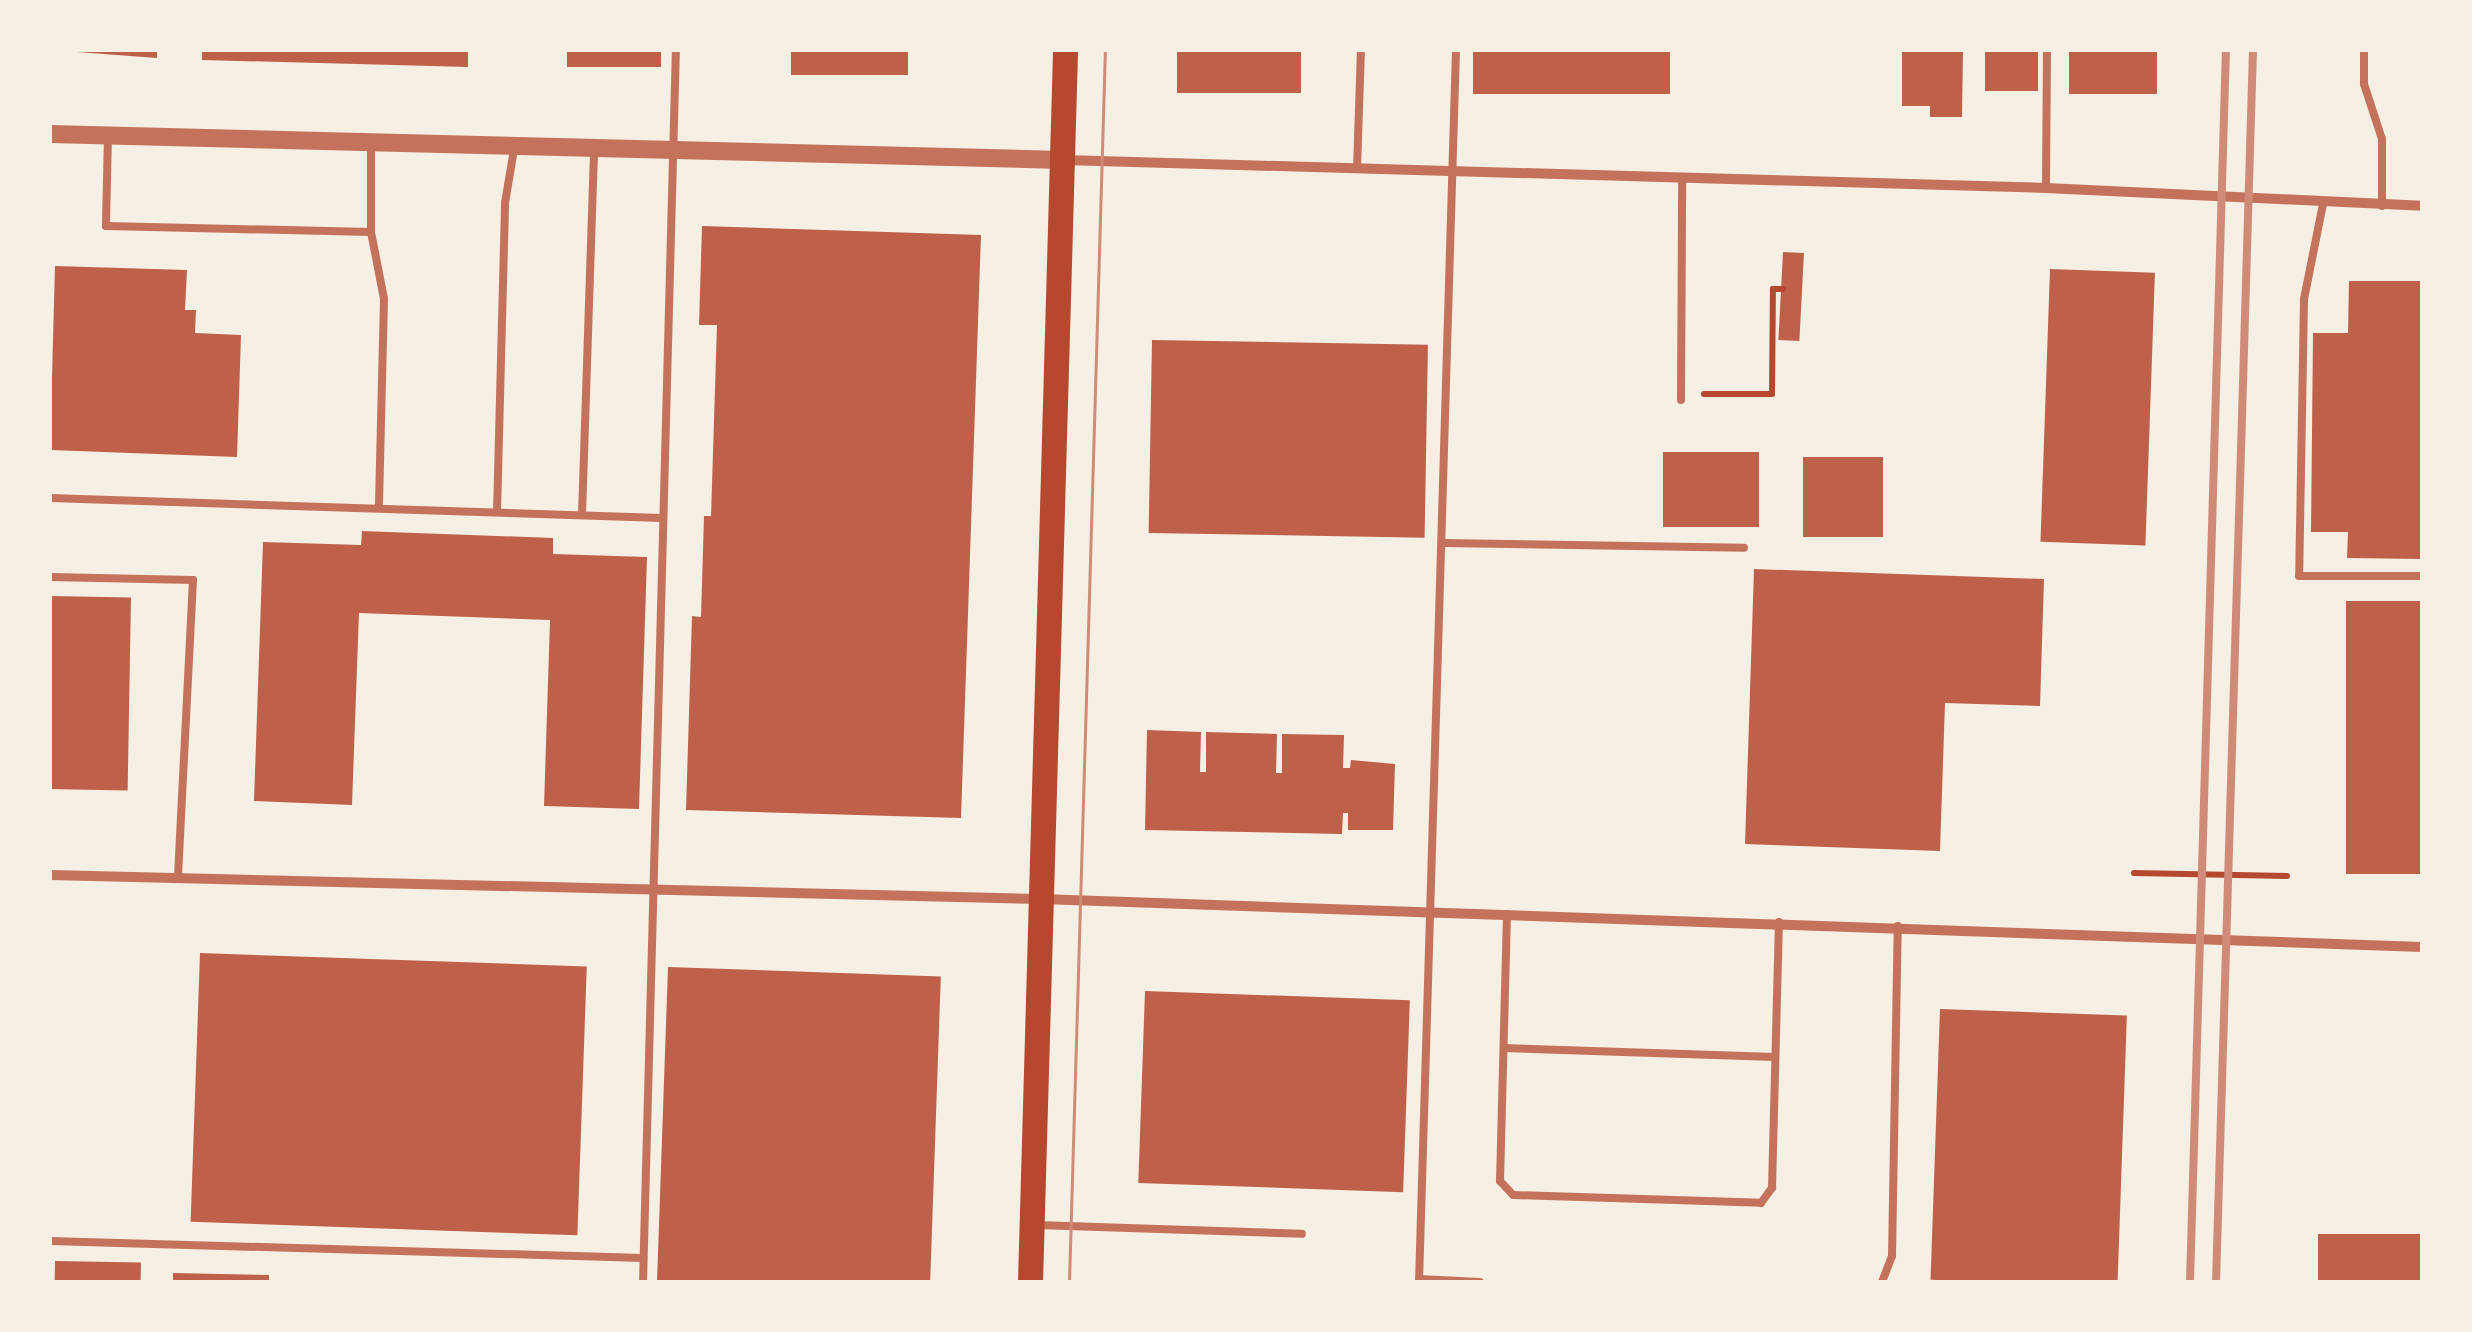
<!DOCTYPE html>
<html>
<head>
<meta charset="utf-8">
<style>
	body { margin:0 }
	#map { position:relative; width:2472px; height:1332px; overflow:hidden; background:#f6efe4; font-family:"IBM Plex Serif",serif }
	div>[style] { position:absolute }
	.building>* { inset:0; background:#bf614a; transform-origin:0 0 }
	.path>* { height:6px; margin:-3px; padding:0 3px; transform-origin:3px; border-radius:3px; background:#b5482f }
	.service>* { height:8px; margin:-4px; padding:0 4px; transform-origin:4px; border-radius:4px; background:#c5725c }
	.minor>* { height:10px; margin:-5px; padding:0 5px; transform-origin:5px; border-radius:5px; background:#c5725c }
	.tertiary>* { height:18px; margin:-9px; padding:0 9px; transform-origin:9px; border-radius:9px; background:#c5725c }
	.primary>* { height:25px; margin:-12.5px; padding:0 12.5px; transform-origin:12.5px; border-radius:12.5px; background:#b5482f }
	.tram>* { height:2.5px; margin:-1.25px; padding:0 1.25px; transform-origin:1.25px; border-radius:1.25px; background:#cf8b77 }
	.rail>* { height:8px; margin:-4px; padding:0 4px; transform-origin:4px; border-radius:4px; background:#cf8b77 }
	span { translate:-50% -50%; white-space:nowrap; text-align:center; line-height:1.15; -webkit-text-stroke:10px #f6efe4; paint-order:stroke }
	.frame { position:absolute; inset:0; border:52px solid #f6efe4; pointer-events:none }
</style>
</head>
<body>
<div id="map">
	<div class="building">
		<div style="clip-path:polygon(50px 50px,157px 50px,157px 58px)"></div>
		<div style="clip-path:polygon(202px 50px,468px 50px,468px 67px,202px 60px)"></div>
		<div style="left:567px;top:50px;width:94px;height:17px"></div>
		<div style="left:791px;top:50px;width:117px;height:25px"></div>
		<div style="left:1177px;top:50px;width:124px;height:43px"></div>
		<div style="left:1473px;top:50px;width:197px;height:44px"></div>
		<div style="clip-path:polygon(1902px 50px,1963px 50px,1962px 117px,1930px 117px,1930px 106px,1902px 106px)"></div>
		<div style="left:1985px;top:50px;width:53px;height:41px"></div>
		<div style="left:2069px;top:50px;width:88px;height:44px"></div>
		<div style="clip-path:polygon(702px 226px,981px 235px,961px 818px,686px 810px,692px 616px,701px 617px,704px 516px,711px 516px,717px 325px,699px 325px)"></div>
		<div style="left:1783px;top:252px;width:21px;height:88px;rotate:3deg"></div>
		<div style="clip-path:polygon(55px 266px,187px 270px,185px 310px,196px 310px,195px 333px,241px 335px,237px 457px,50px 450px)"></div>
		<div style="left:2050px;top:269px;width:105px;height:273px;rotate:2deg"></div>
		<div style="clip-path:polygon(2349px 281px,2422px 281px,2422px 559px,2347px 558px,2348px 532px,2311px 532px,2313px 333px,2348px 333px)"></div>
		<div style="left:1152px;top:340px;width:276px;height:193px;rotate:1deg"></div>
		<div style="left:1663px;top:452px;width:96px;height:75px"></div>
		<div style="left:1803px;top:457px;width:80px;height:80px"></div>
		<div style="clip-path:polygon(362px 531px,553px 538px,553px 554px,647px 557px,639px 809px,544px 806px,550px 620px,359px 613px,352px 805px,254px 801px,263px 542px,361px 545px)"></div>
		<div style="clip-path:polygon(1754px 569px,2044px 579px,2040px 706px,1945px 703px,1940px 851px,1745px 844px)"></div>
		<div style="left:50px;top:596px;width:81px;height:193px;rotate:1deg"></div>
		<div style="left:2346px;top:601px;width:76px;height:273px"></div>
		<div style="clip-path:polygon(1147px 730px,1201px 732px,1200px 772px,1206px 772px,1206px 732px,1277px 734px,1276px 773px,1282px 773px,1282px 734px,1344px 735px,1343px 768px,1350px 768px,1351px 760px,1395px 764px,1393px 830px,1348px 830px,1348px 813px,1343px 813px,1342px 834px,1145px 830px)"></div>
		<div style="left:200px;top:953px;width:387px;height:269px;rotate:2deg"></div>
		<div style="left:668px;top:967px;width:273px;height:315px;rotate:2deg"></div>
		<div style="left:1145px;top:991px;width:265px;height:192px;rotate:2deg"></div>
		<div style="left:1940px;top:1009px;width:187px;height:271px;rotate:2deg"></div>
		<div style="left:2318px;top:1234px;width:104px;height:48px"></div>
		<div style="left:55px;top:1261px;width:86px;height:21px;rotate:1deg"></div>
		<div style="clip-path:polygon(173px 1273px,269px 1275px,269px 1282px,173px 1282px)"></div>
	</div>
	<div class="path">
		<div style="left:1704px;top:394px;width:68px"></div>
		<div style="left:1772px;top:394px;width:105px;rotate:-89.5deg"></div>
		<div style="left:1773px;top:289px;width:10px"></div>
		<div style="left:2134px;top:873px;width:153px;rotate:1.1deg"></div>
	</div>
	<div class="service">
		<div style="left:2364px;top:50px;width:34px;rotate:90deg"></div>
		<div style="left:2364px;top:84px;width:58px;rotate:71.9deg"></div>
		<div style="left:2382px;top:139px;width:67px;rotate:90deg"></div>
		<div style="left:108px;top:135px;width:91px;rotate:91.3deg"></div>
		<div style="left:106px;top:226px;width:265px;rotate:1.3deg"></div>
		<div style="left:371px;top:232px;width:90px;rotate:-90deg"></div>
		<div style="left:1357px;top:169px;width:119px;rotate:-88.1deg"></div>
		<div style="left:2046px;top:188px;width:138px;rotate:-89.6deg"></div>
		<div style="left:2323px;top:204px;width:97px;rotate:101.3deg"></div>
		<div style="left:2304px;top:299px;width:277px;rotate:91deg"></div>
		<div style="left:2299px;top:576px;width:123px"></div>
		<div style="left:371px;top:232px;width:68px;rotate:79deg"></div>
		<div style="left:384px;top:299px;width:209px;rotate:91.4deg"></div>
		<div style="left:1681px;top:400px;width:221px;rotate:-89.7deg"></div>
		<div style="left:50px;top:498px;width:612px;rotate:1.87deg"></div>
		<div style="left:497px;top:512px;width:309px;rotate:-88.5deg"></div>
		<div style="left:505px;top:203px;width:55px;rotate:-80.5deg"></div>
		<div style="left:582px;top:515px;width:366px;rotate:-88.1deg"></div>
		<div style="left:1442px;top:543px;width:302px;rotate:0.9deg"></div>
		<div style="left:50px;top:577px;width:143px;rotate:1.2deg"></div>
		<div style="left:193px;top:580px;width:299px;rotate:92.9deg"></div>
		<div style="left:1507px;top:914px;width:267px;rotate:91.5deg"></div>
		<div style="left:1500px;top:1181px;width:19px;rotate:47deg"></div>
		<div style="left:1513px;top:1195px;width:248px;rotate:1.8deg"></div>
		<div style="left:1761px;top:1203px;width:19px;rotate:-54deg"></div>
		<div style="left:1772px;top:1188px;width:266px;rotate:-88.5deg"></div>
		<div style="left:1504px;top:1048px;width:271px;rotate:1.9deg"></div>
		<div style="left:1037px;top:1225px;width:265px;rotate:1.9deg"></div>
		<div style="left:50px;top:1241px;width:593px;rotate:1.64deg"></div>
		<div style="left:1419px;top:1279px;width:61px;rotate:2.8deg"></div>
		<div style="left:643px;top:1282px;width:1232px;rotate:-88.47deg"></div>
		<div style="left:1419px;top:1282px;width:1233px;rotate:-88.28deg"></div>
		<div style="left:1882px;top:1282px;width:28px;rotate:-69deg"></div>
		<div style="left:1892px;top:1256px;width:330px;rotate:-89deg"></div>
	</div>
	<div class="minor">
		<div style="left:1064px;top:160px;width:982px;rotate:1.63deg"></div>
		<div style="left:2046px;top:188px;width:376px;rotate:2.7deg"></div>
		<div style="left:50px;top:875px;width:991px;rotate:1.39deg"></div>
		<div style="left:1041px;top:899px;width:1382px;rotate:1.99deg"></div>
	</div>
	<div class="tertiary">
		<div style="left:50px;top:134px;width:1012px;rotate:1.47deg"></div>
	</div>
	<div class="primary">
		<div style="left:1030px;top:1282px;width:1232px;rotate:-88.37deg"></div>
	</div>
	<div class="tram">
		<div style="left:1069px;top:1282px;width:1233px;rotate:-88.33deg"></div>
	</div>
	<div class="rail">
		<div style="left:2190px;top:1282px;width:1233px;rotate:-88.33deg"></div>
		<div style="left:2216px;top:1282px;width:1233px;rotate:-88.28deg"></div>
	</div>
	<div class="frame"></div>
</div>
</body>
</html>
